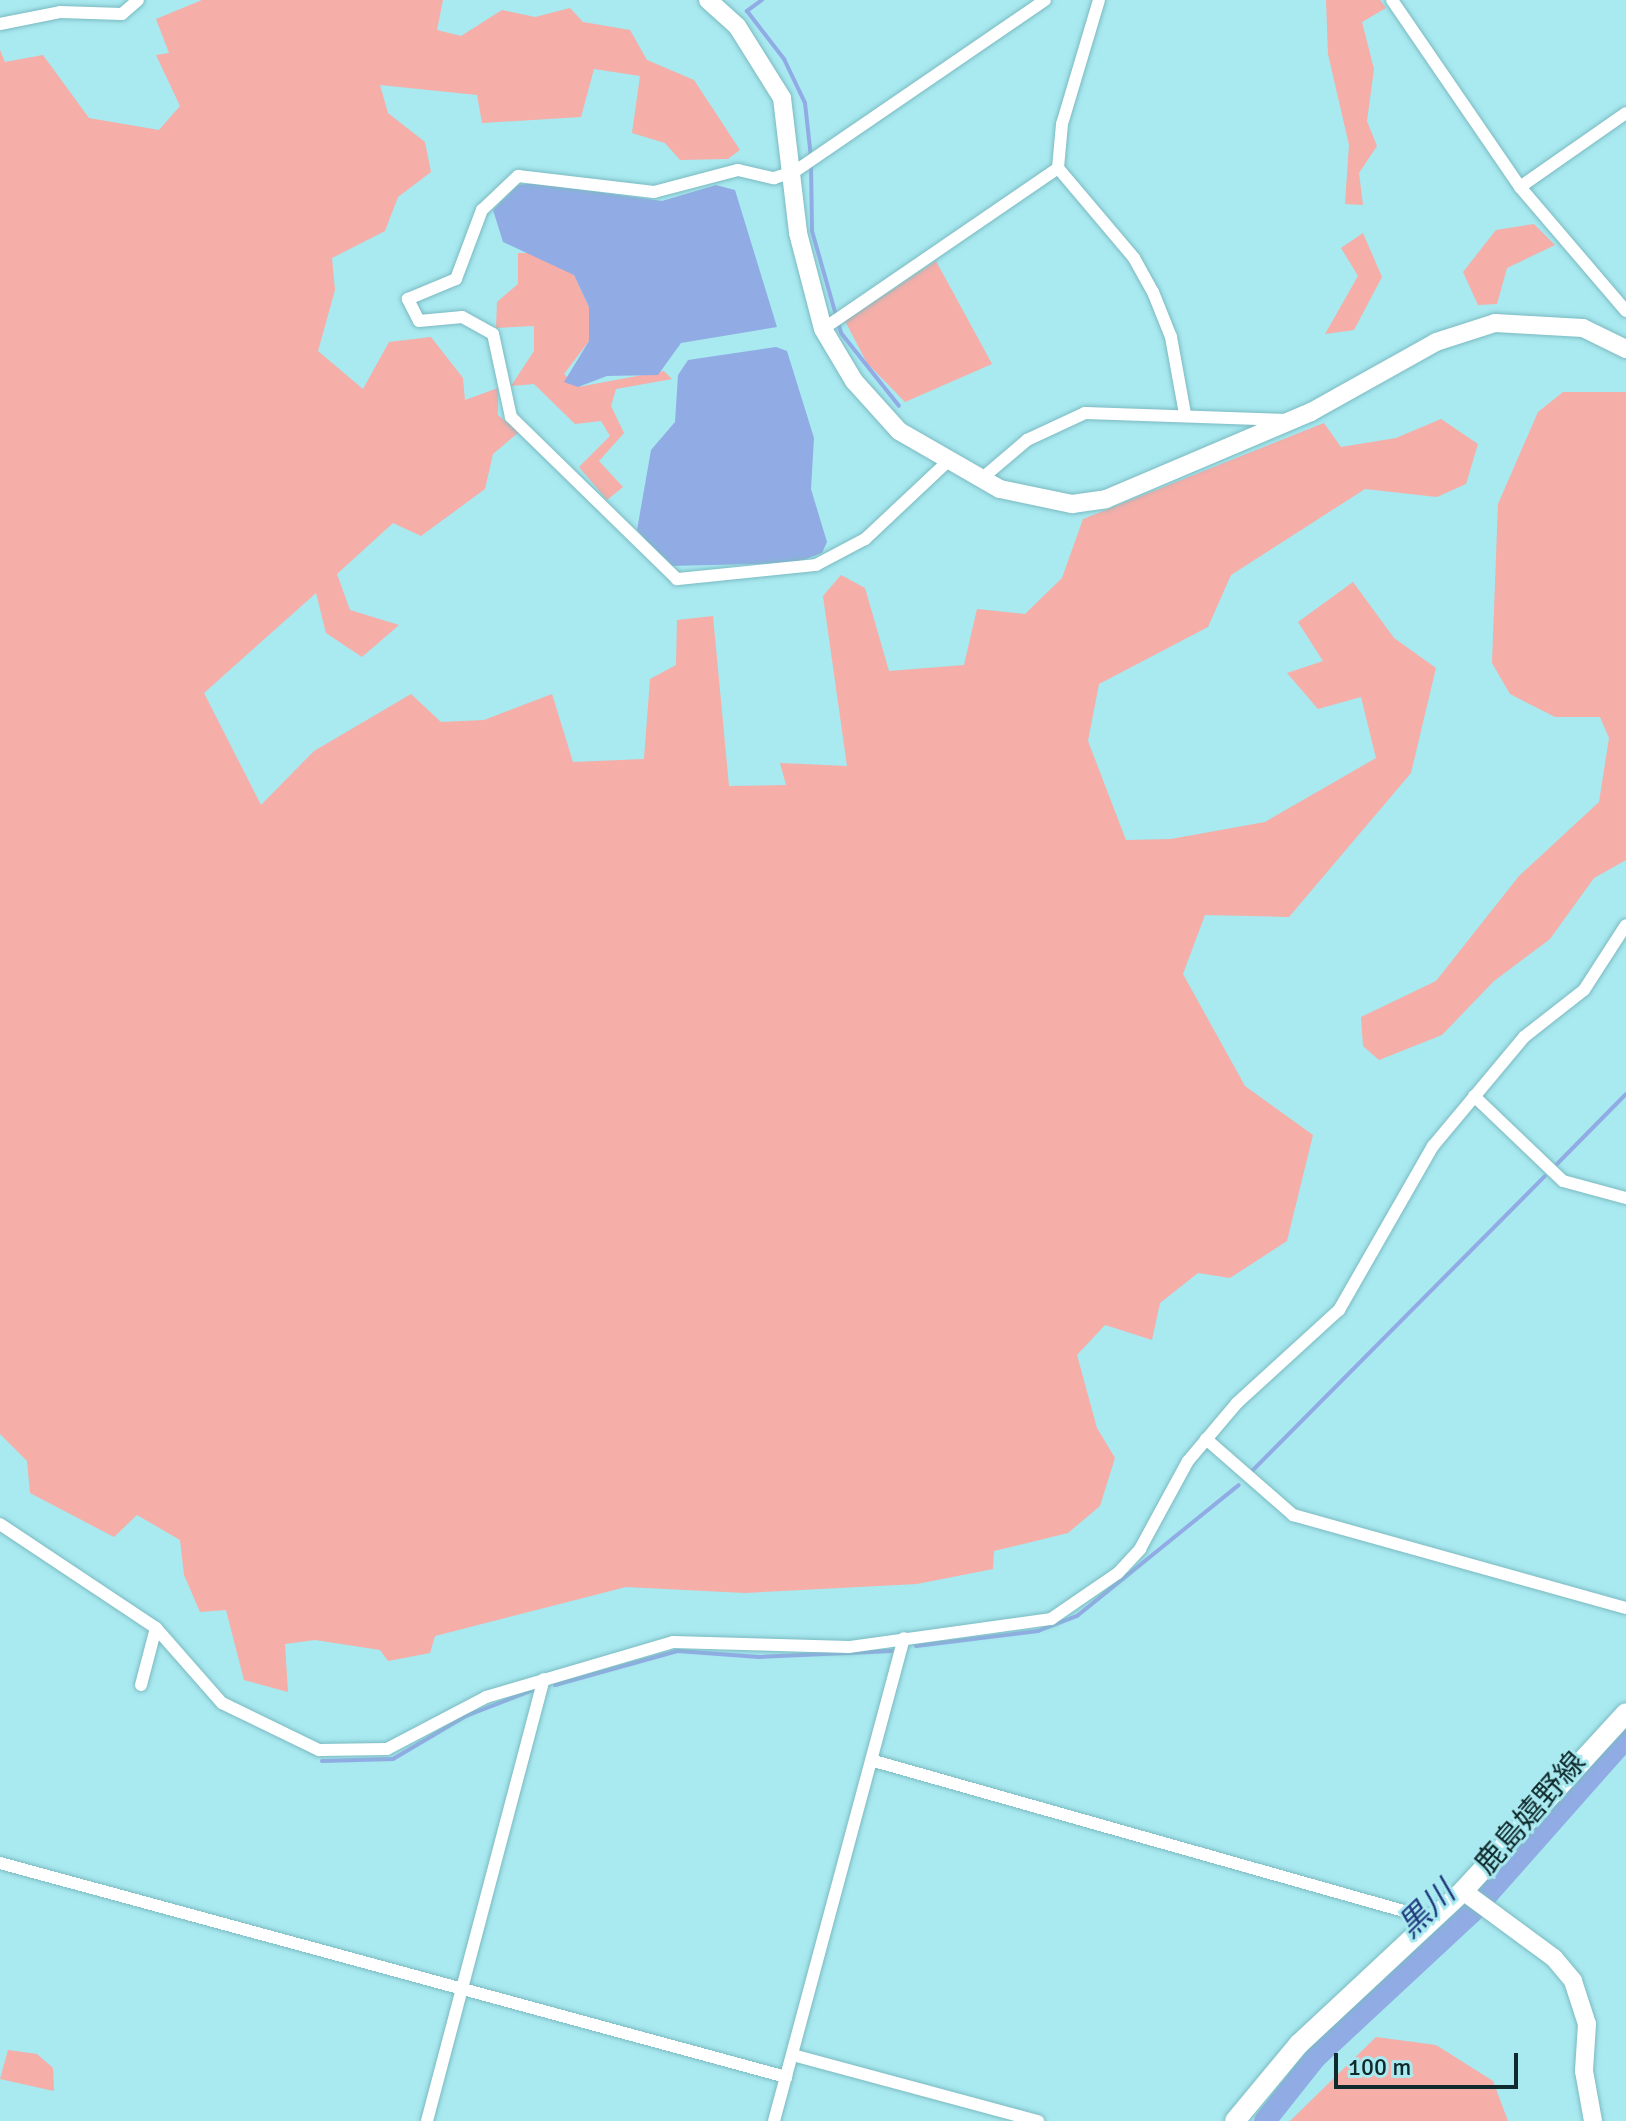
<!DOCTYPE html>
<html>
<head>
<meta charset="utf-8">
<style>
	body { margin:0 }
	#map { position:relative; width:1626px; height:2121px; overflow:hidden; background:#a9e9f0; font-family:Signika,"Noto Sans JP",sans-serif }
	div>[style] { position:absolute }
	.green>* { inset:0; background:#f5aea8 }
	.water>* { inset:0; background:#91ace5 }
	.stream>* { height:4px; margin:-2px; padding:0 2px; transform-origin:2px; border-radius:2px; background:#91ace5 }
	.river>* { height:22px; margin:-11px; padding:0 11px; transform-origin:11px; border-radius:11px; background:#91ace5 }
	.roads { filter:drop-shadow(0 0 2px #7bbac1) drop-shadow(0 0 2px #7bbac1) }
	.street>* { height:12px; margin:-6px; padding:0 6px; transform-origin:6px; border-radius:6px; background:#fff }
	.secondary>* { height:18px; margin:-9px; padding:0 9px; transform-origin:9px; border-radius:9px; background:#fff }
	.primary>* { height:20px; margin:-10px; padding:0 10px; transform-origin:10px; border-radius:10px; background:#fff }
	span { translate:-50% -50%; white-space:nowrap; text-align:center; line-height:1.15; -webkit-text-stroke:6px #a9e9f0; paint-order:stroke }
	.street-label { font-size:30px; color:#0f2a2c }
	.water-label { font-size:32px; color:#1f397c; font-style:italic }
	.scale { position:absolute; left:1334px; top:2053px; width:184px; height:36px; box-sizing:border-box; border:4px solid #0f2a2c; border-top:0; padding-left:10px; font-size:24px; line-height:28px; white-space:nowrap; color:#0f2a2c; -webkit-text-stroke:6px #a9e9f0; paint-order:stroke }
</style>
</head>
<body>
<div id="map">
	<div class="green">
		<div style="clip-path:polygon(202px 0,443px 0,437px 30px,461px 36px,502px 10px,535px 17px,570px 8px,583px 22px,630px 30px,647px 60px,694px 80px,740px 150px,728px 159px,680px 160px,665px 143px,632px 133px,640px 76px,594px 69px,581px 117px,482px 123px,477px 95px,380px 85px,388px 113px,425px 142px,431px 172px,398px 197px,385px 231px,332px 258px,335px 290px,318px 351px,363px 389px,389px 342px,431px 337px,463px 378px,465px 400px,498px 388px,498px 415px,519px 432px,493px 454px,485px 489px,421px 536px,393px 523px,337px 574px,350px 610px,399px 625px,362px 657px,326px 633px,316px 593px,204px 693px,261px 805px,314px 751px,411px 694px,441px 722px,484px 720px,552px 694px,573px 762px,644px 759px,650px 679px,676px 665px,677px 620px,713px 616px,729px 786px,786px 785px,780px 763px,847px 766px,823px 596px,841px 575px,865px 588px,889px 671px,964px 665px,977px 609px,1025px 614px,1062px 578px,1083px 519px,1324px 423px,1341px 447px,1396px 438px,1441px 419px,1478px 444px,1466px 484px,1437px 497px,1365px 489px,1231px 575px,1208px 627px,1099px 684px,1088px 741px,1126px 840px,1171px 839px,1265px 822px,1376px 758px,1361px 697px,1318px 709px,1287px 673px,1323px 661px,1298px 622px,1353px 582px,1394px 638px,1436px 668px,1411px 773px,1289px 917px,1205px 915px,1183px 974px,1245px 1086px,1313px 1135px,1287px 1241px,1230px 1278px,1198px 1273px,1160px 1303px,1152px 1340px,1105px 1325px,1077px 1355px,1097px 1428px,1115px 1458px,1100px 1506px,1068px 1533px,994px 1551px,993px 1569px,917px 1584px,745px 1593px,626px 1587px,435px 1636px,430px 1653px,388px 1661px,380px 1650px,315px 1640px,285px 1644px,288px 1692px,244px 1680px,226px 1610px,200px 1612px,184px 1575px,180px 1540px,137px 1515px,114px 1537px,30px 1493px,27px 1461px,0 1434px,0 50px,5px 62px,43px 55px,89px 118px,159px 130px,180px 106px,156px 55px,169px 53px,156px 19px)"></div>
		<div style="clip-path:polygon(1326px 0,1380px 0,1386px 8px,1362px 22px,1374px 69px,1367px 121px,1377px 146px,1359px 173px,1363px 205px,1345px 204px,1349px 145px,1328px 54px)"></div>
		<div style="clip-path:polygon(1534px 224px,1555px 245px,1507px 268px,1497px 304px,1478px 305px,1463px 272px,1496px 230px)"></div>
		<div style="clip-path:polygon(1363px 233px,1382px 277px,1354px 330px,1325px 334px,1358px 276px,1341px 248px)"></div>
		<div style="clip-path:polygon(518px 253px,538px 253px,574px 275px,589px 307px,589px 341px,564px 374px,578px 387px,664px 371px,672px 379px,616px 389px,611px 406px,624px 433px,599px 461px,623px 487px,607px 500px,579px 467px,610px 436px,601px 421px,575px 424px,534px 384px,511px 386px,534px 351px,534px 326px,496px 328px,497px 302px,518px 284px)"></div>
		<div style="clip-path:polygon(936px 261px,992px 364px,905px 402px,867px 363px,845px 321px)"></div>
		<div style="clip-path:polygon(1563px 392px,1626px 392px,1626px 860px,1594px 878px,1550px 939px,1494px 981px,1442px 1035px,1379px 1060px,1363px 1046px,1361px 1017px,1436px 981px,1519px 876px,1599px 802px,1609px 738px,1600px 717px,1555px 717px,1510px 694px,1492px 663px,1498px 504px,1538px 412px)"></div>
		<div style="clip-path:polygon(1376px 2037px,1436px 2045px,1493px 2081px,1508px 2121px,1290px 2121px)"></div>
		<div style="clip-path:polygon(8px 2050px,37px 2054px,53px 2068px,54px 2091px,0 2079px)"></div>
	</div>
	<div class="water">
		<div style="clip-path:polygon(534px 183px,662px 201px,716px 185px,735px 190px,777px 327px,681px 343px,658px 375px,607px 376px,578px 387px,564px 382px,589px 341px,589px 307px,574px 275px,503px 242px,493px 210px,518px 185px)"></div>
		<div style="clip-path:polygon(776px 347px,787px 351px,814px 438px,811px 489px,827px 542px,822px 553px,795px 563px,669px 566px,637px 530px,651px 450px,675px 422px,678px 375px,688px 360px)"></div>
	</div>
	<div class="stream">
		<div style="left:762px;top:0;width:19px;rotate:144deg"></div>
		<div style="left:747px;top:11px;width:61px;rotate:52.4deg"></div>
		<div style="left:784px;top:59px;width:49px;rotate:64.5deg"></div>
		<div style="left:805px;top:103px;width:54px;rotate:83.7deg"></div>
		<div style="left:811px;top:166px;width:65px;rotate:89.1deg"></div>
		<div style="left:812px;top:231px;width:106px;rotate:74.1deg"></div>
		<div style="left:841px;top:333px;width:93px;rotate:51.5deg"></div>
		<div style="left:1557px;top:1164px;width:98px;rotate:-45.4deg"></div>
		<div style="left:1251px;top:1472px;width:417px;rotate:-45.2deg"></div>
		<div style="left:916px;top:1646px;width:123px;rotate:-7deg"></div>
		<div style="left:1038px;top:1631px;width:42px;rotate:-21deg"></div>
		<div style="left:1077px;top:1616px;width:208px;rotate:-39deg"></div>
		<div style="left:555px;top:1685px;width:128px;rotate:-15.5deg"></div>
		<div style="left:678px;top:1651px;width:81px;rotate:4.2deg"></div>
		<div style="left:759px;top:1657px;width:133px;rotate:-2.6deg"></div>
		<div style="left:322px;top:1761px;width:71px;rotate:-1.6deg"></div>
		<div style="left:393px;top:1759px;width:85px;rotate:-30.5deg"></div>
		<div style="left:466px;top:1716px;width:72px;rotate:-21.2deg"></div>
	</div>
	<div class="river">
		<div style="left:1265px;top:2121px;width:80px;rotate:-51.6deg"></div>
		<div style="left:1315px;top:2058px;width:213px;rotate:-42.9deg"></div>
		<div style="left:1471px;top:1913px;width:234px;rotate:-48.5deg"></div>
	</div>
	<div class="roads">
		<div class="street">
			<div style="left:1099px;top:0;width:129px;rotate:106.6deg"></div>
			<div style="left:1062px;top:124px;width:44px;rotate:95.2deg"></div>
			<div style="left:1058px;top:168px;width:118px;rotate:49.8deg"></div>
			<div style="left:1134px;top:258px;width:39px;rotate:61deg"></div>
			<div style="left:1153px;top:292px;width:48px;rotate:68.2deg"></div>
			<div style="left:1171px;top:337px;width:78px;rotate:79.7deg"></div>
			<div style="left:1392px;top:0;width:227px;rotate:55.6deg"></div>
			<div style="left:1520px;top:187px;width:163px;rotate:49.5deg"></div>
			<div style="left:0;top:24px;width:61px;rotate:-11.3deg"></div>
			<div style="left:60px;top:12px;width:62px;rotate:1.8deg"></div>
			<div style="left:122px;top:14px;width:21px;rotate:-41deg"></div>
			<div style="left:1520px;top:187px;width:129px;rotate:-34.9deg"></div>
			<div style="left:823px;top:329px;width:285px;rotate:-34.4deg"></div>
			<div style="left:945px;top:464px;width:110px;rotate:136.8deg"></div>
			<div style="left:865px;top:539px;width:55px;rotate:152deg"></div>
			<div style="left:816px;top:565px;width:140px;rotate:174.2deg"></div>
			<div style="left:677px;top:579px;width:232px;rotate:-135.7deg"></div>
			<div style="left:511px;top:417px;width:85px;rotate:-102.2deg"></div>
			<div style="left:493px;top:334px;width:35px;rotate:-151deg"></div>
			<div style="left:462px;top:317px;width:43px;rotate:174.7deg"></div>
			<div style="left:419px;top:321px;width:25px;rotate:-117deg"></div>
			<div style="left:408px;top:299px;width:52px;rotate:-22.6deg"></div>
			<div style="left:456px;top:279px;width:74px;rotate:-69.4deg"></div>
			<div style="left:482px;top:210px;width:50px;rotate:-43.4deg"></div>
			<div style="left:518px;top:176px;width:137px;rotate:6.7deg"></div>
			<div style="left:654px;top:192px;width:87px;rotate:-14.7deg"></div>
			<div style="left:738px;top:170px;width:37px;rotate:13deg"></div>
			<div style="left:774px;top:178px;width:21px;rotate:-17deg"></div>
			<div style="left:794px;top:172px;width:304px;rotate:-34.4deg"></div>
			<div style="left:980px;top:480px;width:62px;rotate:-40.4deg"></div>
			<div style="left:1027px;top:440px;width:64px;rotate:-25deg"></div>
			<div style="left:1085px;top:413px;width:203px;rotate:2deg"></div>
			<div style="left:1474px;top:1096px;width:123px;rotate:43.7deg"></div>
			<div style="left:1563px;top:1181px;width:65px;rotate:15.1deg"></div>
			<div style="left:1206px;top:1439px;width:116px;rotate:41.1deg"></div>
			<div style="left:1293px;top:1515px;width:346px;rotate:15.6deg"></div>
			<div style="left:0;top:1524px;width:187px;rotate:33.7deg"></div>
			<div style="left:156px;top:1628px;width:100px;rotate:48.7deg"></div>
			<div style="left:222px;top:1703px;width:108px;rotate:25.9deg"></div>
			<div style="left:319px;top:1750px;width:68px;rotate:-0.8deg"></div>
			<div style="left:387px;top:1749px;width:112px;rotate:-27.7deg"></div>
			<div style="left:486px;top:1697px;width:195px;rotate:-16.4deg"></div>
			<div style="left:673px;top:1642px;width:176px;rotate:1.6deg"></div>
			<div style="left:849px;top:1647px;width:204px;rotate:-7.9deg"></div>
			<div style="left:1051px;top:1619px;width:81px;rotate:-34.5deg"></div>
			<div style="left:1118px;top:1573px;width:33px;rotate:-47deg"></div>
			<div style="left:1140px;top:1549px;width:100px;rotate:-61.4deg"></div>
			<div style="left:1188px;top:1461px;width:76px;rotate:-49.8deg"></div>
			<div style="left:1237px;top:1403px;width:138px;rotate:-42.4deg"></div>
			<div style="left:1339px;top:1310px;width:189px;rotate:-60.2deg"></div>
			<div style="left:1433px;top:1146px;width:142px;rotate:-50.1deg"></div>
			<div style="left:1524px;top:1037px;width:76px;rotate:-38.1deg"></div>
			<div style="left:1584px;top:990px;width:77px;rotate:-57.1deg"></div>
			<div style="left:141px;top:1685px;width:59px;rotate:-75.3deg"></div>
			<div style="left:874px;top:1761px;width:580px;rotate:15.81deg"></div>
			<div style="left:0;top:1863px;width:815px;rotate:15.23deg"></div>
			<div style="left:793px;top:2055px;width:254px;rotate:15.1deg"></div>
			<div style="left:427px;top:2121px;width:457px;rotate:-75.2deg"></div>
			<div style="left:774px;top:2121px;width:500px;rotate:-74.94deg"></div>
		</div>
		<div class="secondary">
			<div style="left:708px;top:0;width:39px;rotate:42deg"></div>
			<div style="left:737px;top:26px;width:85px;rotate:58deg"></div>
			<div style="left:782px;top:98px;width:136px;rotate:83.2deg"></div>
			<div style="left:798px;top:233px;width:99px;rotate:75.4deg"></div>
			<div style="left:823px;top:329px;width:61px;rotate:59.2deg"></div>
			<div style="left:854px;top:381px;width:67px;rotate:48deg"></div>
			<div style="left:899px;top:431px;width:116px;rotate:29.9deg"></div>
			<div style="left:1000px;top:489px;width:74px;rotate:11.8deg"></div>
			<div style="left:1072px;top:504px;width:34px;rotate:-8deg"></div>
			<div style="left:1106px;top:499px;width:223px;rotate:-23deg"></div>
			<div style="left:1311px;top:412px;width:143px;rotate:-29.2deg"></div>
			<div style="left:1436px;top:342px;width:62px;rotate:-17.9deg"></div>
			<div style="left:1495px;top:323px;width:88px;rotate:3.3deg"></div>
			<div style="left:1583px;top:328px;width:48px;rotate:26deg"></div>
			<div style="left:1463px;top:1891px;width:113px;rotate:36.4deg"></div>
			<div style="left:1554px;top:1958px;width:30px;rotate:50deg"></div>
			<div style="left:1573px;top:1981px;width:45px;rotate:72deg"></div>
			<div style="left:1587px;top:2024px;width:47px;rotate:93.7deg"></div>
			<div style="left:1584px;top:2071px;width:51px;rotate:79.8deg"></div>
		</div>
		<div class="primary">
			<div style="left:1235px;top:2121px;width:100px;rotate:-50.3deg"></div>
			<div style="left:1299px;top:2044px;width:224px;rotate:-43deg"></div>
			<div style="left:1463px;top:1891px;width:241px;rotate:-47.5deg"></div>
		</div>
	</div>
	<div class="street-label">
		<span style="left:1531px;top:1814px;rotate:-49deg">鹿島嬉野線</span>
	</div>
	<div class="water-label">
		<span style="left:1427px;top:1910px;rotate:-44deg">黒川</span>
	</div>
	<div class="scale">100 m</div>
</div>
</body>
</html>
